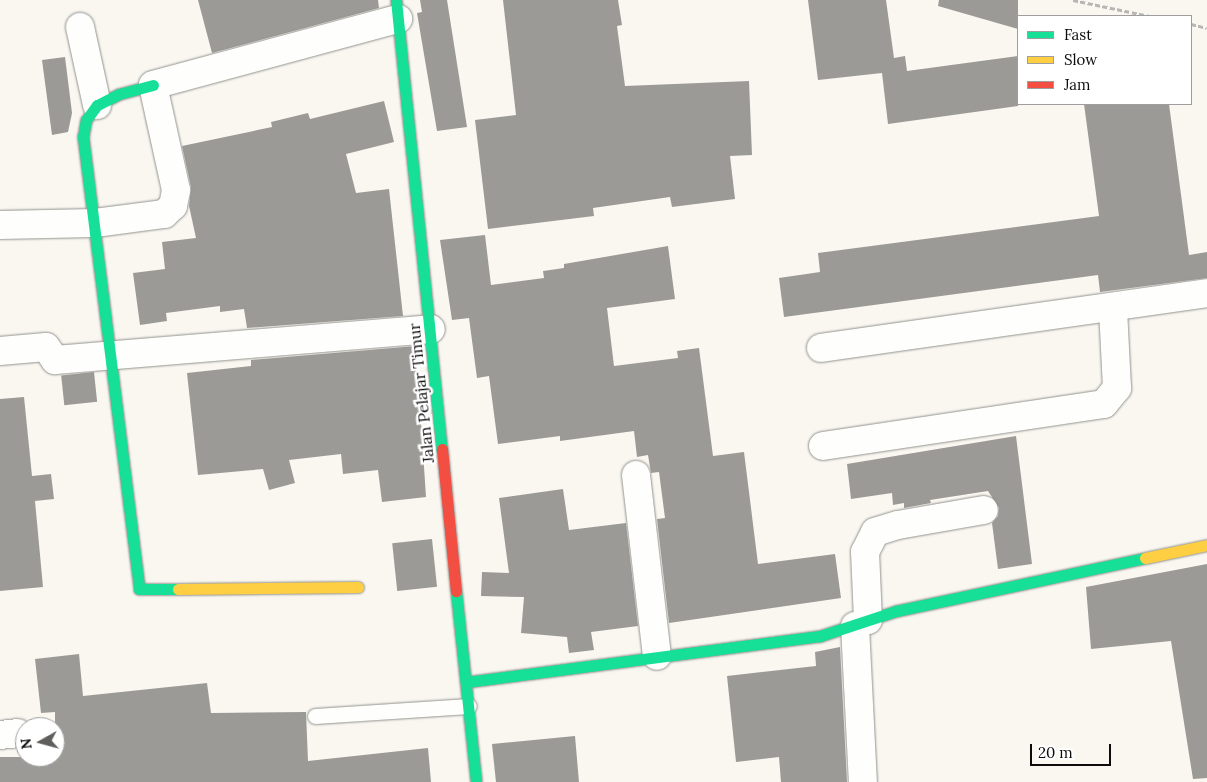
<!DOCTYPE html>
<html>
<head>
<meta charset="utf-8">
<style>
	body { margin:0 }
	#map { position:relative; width:1207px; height:782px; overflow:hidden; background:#f9f7f0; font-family:Lora,serif }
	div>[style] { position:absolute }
	.building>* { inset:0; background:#9c9a96; transform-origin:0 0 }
	.path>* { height:3px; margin-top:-1.5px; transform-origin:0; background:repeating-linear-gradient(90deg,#b7b6b5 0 5px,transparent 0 7.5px) }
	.roads { filter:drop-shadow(0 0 1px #93928f) drop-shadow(0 0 1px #93928f) }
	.lane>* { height:15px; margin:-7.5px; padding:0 7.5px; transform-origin:7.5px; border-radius:7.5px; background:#fefefd }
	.street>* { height:28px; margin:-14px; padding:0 14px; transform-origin:14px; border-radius:14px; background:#fefefd }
	.fast>* { height:11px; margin:-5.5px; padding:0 5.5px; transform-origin:5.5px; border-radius:5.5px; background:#16e098 }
	.slow>* { height:11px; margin:-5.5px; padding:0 5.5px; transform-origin:5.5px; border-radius:5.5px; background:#ffcf43 }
	.jam>* { height:11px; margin:-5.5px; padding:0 5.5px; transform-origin:5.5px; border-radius:5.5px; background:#f24e42 }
	span { translate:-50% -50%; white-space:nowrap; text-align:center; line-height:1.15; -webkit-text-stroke:5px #fff; paint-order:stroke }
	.street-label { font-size:16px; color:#0c0c0c }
	.legend { position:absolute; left:1017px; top:15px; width:175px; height:90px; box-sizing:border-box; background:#fff; border:1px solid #9e9e9e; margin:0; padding:6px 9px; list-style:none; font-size:15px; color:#0c0c0c }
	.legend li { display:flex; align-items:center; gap:10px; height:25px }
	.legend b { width:25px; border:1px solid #9e9e9e }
	.north { position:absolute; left:15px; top:717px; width:50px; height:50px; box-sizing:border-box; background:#fff; border:1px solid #9e9e9e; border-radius:50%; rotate:263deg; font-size:14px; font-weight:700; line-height:20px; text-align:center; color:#0c0c0c }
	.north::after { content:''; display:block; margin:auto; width:18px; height:22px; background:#5f5e5c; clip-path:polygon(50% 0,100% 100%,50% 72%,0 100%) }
	.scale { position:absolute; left:1030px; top:744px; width:81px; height:22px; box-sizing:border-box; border:2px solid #0c0c0c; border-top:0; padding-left:6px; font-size:15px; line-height:18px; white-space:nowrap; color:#0c0c0c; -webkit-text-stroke:4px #fff; paint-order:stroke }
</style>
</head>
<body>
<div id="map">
	<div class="building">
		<div style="clip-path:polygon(198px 0,378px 0,379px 8px,212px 53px)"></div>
		<div style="clip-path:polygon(420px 0,447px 0,467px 127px,437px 131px,417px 13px,422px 12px)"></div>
		<div style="clip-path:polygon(503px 0,618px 0,622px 25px,617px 26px,625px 86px,749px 81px,752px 155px,730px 156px,735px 199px,672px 207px,670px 197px,593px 208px,594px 216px,488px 229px,475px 120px,516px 115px)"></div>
		<div style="clip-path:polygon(808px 0,886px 0,894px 58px,905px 56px,907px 71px,1018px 56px,1018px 106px,888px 124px,882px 73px,818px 80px)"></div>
		<div style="clip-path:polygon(939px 0,1018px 0,1018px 29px,938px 6px)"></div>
		<div style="clip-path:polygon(65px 57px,72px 113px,68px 132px,52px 135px,42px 60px)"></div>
		<div style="clip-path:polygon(384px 101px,394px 142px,346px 154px,356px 193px,389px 189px,403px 316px,247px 328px,244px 309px,220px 312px,220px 306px,166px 313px,167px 321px,140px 325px,133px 273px,165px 269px,162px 242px,196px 238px,189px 206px,191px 187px,182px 146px,272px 127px,271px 122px,308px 113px,310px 119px)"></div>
		<div style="clip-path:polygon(1084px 104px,1169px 104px,1189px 255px,1207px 252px,1207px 278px,1100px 292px,1098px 275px,784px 317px,779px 278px,820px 272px,818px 253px,1099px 216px)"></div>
		<div style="clip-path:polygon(485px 235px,491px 285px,544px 278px,543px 271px,564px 268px,564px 264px,668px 246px,675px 299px,607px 308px,614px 366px,678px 358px,677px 351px,699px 348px,713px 456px,744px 452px,758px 564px,835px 554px,841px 598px,669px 623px,657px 519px,665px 518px,659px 472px,651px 473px,648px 455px,637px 457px,634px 431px,560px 441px,560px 436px,498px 444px,489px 376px,477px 378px,469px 318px,452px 320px,440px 240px)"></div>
		<div style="clip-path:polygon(416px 346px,426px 497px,382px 502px,378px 470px,343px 474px,341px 454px,289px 460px,295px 483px,269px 490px,263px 469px,198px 475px,187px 373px,251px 366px,251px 360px)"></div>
		<div style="left:94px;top:372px;width:30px;height:33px;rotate:84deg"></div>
		<div style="clip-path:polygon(24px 397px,32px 476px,51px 474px,54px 499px,35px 501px,43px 587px,0 591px,0 399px)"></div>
		<div style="clip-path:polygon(1016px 436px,1032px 564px,998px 569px,992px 523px,998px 516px,999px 508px,988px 491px,930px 500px,931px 503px,904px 508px,904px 503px,893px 505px,892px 493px,851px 499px,847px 464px)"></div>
		<div style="clip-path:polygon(563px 489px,569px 530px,626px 523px,638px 626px,591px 632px,594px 650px,569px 653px,567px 637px,521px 633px,524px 597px,481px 596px,482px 572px,509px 573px,499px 498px)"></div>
		<div style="left:432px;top:539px;width:48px;height:40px;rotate:84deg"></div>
		<div style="clip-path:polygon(1207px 564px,1207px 778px,1193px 779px,1171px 641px,1091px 649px,1086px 587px)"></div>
		<div style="clip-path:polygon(840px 647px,847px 782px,781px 782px,779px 757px,736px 762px,727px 676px,816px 666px,815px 652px)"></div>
		<div style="clip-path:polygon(79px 654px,83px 696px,207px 683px,211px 713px,306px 712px,308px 761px,428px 748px,431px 782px,0 782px,0 757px,55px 757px,55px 712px,41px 713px,35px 659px)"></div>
		<div style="clip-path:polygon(575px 736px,579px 782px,496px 782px,492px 744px)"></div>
	</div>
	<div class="path">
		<div style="left:1073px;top:0;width:78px;rotate:11.9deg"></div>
		<div style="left:1191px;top:24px;width:16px;rotate:14deg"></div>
	</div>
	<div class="roads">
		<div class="lane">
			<div style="left:315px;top:716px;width:154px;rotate:-3.7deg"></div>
		</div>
		<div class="street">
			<div style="left:80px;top:27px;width:80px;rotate:77.7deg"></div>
			<div style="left:0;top:225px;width:95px;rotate:-1.2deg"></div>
			<div style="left:95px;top:223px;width:70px;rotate:-7.4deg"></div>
			<div style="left:164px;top:214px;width:12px;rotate:-42deg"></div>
			<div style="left:173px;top:206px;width:16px;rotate:-79deg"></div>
			<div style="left:176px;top:190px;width:107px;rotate:-102.4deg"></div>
			<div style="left:153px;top:85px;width:254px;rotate:-15.1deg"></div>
			<div style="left:821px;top:348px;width:390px;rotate:-8.1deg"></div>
			<div style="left:0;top:351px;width:46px;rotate:-5deg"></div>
			<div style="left:46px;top:347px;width:16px;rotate:55deg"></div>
			<div style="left:55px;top:360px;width:377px;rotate:-4.7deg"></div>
			<div style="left:823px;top:446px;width:284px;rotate:-8.5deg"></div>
			<div style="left:1104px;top:404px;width:21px;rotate:-51deg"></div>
			<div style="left:1117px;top:388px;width:80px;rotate:-92.9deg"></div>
			<div style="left:636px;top:475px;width:182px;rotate:83.4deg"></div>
			<div style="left:868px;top:620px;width:68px;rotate:-92.5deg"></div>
			<div style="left:865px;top:552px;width:22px;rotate:-63deg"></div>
			<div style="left:875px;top:532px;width:24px;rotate:-17deg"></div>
			<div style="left:898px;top:525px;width:87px;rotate:-9.9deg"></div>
			<div style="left:855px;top:626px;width:156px;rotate:87.1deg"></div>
			<div style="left:0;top:735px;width:18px;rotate:-6deg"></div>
		</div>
		<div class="fast">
			<div style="left:396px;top:0;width:451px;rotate:84.2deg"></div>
			<div style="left:153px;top:85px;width:35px;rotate:165deg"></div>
			<div style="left:119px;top:94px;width:25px;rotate:153deg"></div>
			<div style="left:97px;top:105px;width:19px;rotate:126deg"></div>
			<div style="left:86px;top:120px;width:17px;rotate:100deg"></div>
			<div style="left:83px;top:137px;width:455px;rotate:82.9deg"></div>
			<div style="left:139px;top:589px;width:39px"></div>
			<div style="left:456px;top:591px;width:192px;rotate:84deg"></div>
			<div style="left:466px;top:682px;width:357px;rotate:-7.4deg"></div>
			<div style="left:820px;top:636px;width:80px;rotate:-18.2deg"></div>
			<div style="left:896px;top:611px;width:255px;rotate:-12deg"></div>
		</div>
		<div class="slow">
			<div style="left:1145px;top:558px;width:63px;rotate:-11.8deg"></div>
			<div style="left:178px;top:589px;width:180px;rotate:-0.6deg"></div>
		</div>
		<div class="jam">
			<div style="left:442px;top:449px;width:143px;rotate:84.4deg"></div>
		</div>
	</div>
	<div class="street-label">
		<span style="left:421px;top:393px;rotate:-96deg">Jalan Pelajar Timur</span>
	</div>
	<ul class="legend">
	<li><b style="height:6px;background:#16e098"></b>Fast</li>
	<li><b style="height:6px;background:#ffcf43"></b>Slow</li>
	<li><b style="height:6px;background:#f24e42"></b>Jam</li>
	</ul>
	<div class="north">N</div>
	<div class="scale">20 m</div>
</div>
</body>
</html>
